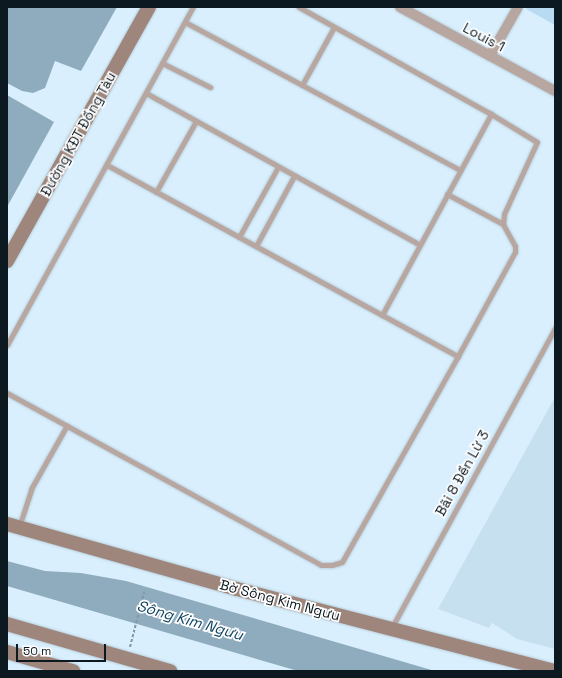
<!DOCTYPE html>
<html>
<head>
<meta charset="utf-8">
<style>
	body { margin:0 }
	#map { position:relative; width:562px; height:678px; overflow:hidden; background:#d9effd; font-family:"Space Grotesk",sans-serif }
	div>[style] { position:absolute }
	.built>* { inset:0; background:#c6e0f0 }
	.water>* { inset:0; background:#8facbf }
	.building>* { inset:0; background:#b8dbf2 }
	.path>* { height:2px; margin-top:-1px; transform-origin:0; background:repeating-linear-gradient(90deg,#8396a1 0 3px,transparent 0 5px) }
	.roads { filter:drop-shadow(0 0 1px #b8cdda) drop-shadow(0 0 1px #b8cdda) }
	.lane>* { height:5px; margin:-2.5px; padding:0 2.5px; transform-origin:2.5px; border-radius:2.5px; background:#b8a7a0 }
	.street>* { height:10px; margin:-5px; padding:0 5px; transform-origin:5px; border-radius:5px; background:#b8a7a0 }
	.secondary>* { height:14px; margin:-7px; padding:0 7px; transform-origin:7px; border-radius:7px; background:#9f867c }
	span { translate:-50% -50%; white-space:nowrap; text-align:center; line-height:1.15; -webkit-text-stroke:3.5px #fff; paint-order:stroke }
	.street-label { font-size:14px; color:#0c1921 }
	.water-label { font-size:15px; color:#114662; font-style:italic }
	.frame { position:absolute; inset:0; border:8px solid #0c1921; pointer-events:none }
	.scale { position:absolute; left:16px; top:644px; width:90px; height:18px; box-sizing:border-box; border:2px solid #0c1921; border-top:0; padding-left:5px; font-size:12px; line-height:14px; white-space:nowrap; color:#0c1921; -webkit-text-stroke:3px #fff; paint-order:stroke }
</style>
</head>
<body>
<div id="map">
	<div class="built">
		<div style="clip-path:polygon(555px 397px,555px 649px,517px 639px,492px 623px,489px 628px,438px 609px)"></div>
	</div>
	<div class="water">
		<div style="clip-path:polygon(7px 7px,117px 7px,81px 71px,55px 61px,45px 88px,33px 93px,22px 91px,7px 83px)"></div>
		<div style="clip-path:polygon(7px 95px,54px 122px,7px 207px)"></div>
		<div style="clip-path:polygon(7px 561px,45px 571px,81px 573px,126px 581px,435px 671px,298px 671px,7px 586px)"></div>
	</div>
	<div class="building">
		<div style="clip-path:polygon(527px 7px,555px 7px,555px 25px,526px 9px)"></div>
	</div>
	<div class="path">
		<div style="left:130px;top:647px;width:57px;rotate:-75.7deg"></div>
	</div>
	<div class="roads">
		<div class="lane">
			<div style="left:185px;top:22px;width:312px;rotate:28.3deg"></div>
			<div style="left:162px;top:63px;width:54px;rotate:26.6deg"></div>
			<div style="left:302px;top:85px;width:66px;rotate:-61.1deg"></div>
			<div style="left:146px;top:93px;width:313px;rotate:29deg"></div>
			<div style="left:107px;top:165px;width:400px;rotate:28.6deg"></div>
			<div style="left:458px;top:356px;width:119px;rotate:-61.3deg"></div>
			<div style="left:515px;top:252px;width:6px;rotate:-90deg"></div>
			<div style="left:515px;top:246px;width:25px;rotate:-119deg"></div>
			<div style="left:503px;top:224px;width:10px;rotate:-84deg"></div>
			<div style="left:504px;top:214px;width:79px;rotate:-65.4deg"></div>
			<div style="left:537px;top:142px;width:54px;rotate:-148.7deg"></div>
			<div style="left:491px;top:114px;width:220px;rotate:-150.9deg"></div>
			<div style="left:156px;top:192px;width:81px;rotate:-60.6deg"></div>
			<div style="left:447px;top:194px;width:64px;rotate:28.2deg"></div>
			<div style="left:239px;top:237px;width:80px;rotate:-60.9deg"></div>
			<div style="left:256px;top:246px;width:80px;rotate:-61.5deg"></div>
			<div style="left:382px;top:315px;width:229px;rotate:-61.5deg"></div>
			<div style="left:7px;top:345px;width:386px;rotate:-61.2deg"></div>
			<div style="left:7px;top:393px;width:358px;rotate:28.7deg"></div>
			<div style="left:321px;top:565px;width:11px"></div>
			<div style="left:332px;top:565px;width:10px;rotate:-17deg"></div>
			<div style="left:342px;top:562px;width:236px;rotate:-60.6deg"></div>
			<div style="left:19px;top:527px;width:40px;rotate:-72deg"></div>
			<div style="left:31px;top:489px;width:73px;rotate:-60.6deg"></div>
			<div style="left:392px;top:627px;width:341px;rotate:-61.4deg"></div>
		</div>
		<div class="street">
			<div style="left:400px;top:7px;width:176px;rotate:28.5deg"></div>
			<div style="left:490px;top:56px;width:56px;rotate:-60.3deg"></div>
		</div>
		<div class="secondary">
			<div style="left:7px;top:261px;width:291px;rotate:-60.8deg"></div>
			<div style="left:7px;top:524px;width:239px;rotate:15.8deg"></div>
			<div style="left:237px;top:589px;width:328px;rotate:14.5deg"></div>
			<div style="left:7px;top:624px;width:170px;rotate:16.1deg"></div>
			<div style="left:7px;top:652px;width:69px;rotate:16.1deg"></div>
		</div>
	</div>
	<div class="street-label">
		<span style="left:484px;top:37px;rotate:28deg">Louis 1</span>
		<span style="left:78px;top:134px;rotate:-61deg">Đường KĐT Đồng Tàu</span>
		<span style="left:462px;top:473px;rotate:-61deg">Bãi 8 Đền Lừ 3</span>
		<span style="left:280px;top:600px;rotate:15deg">Bờ Sông Kim Ngưu</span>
	</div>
	<div class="water-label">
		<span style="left:190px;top:620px;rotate:16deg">Sông Kim Ngưu</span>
	</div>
	<div class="frame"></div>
	<div class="scale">50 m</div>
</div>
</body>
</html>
